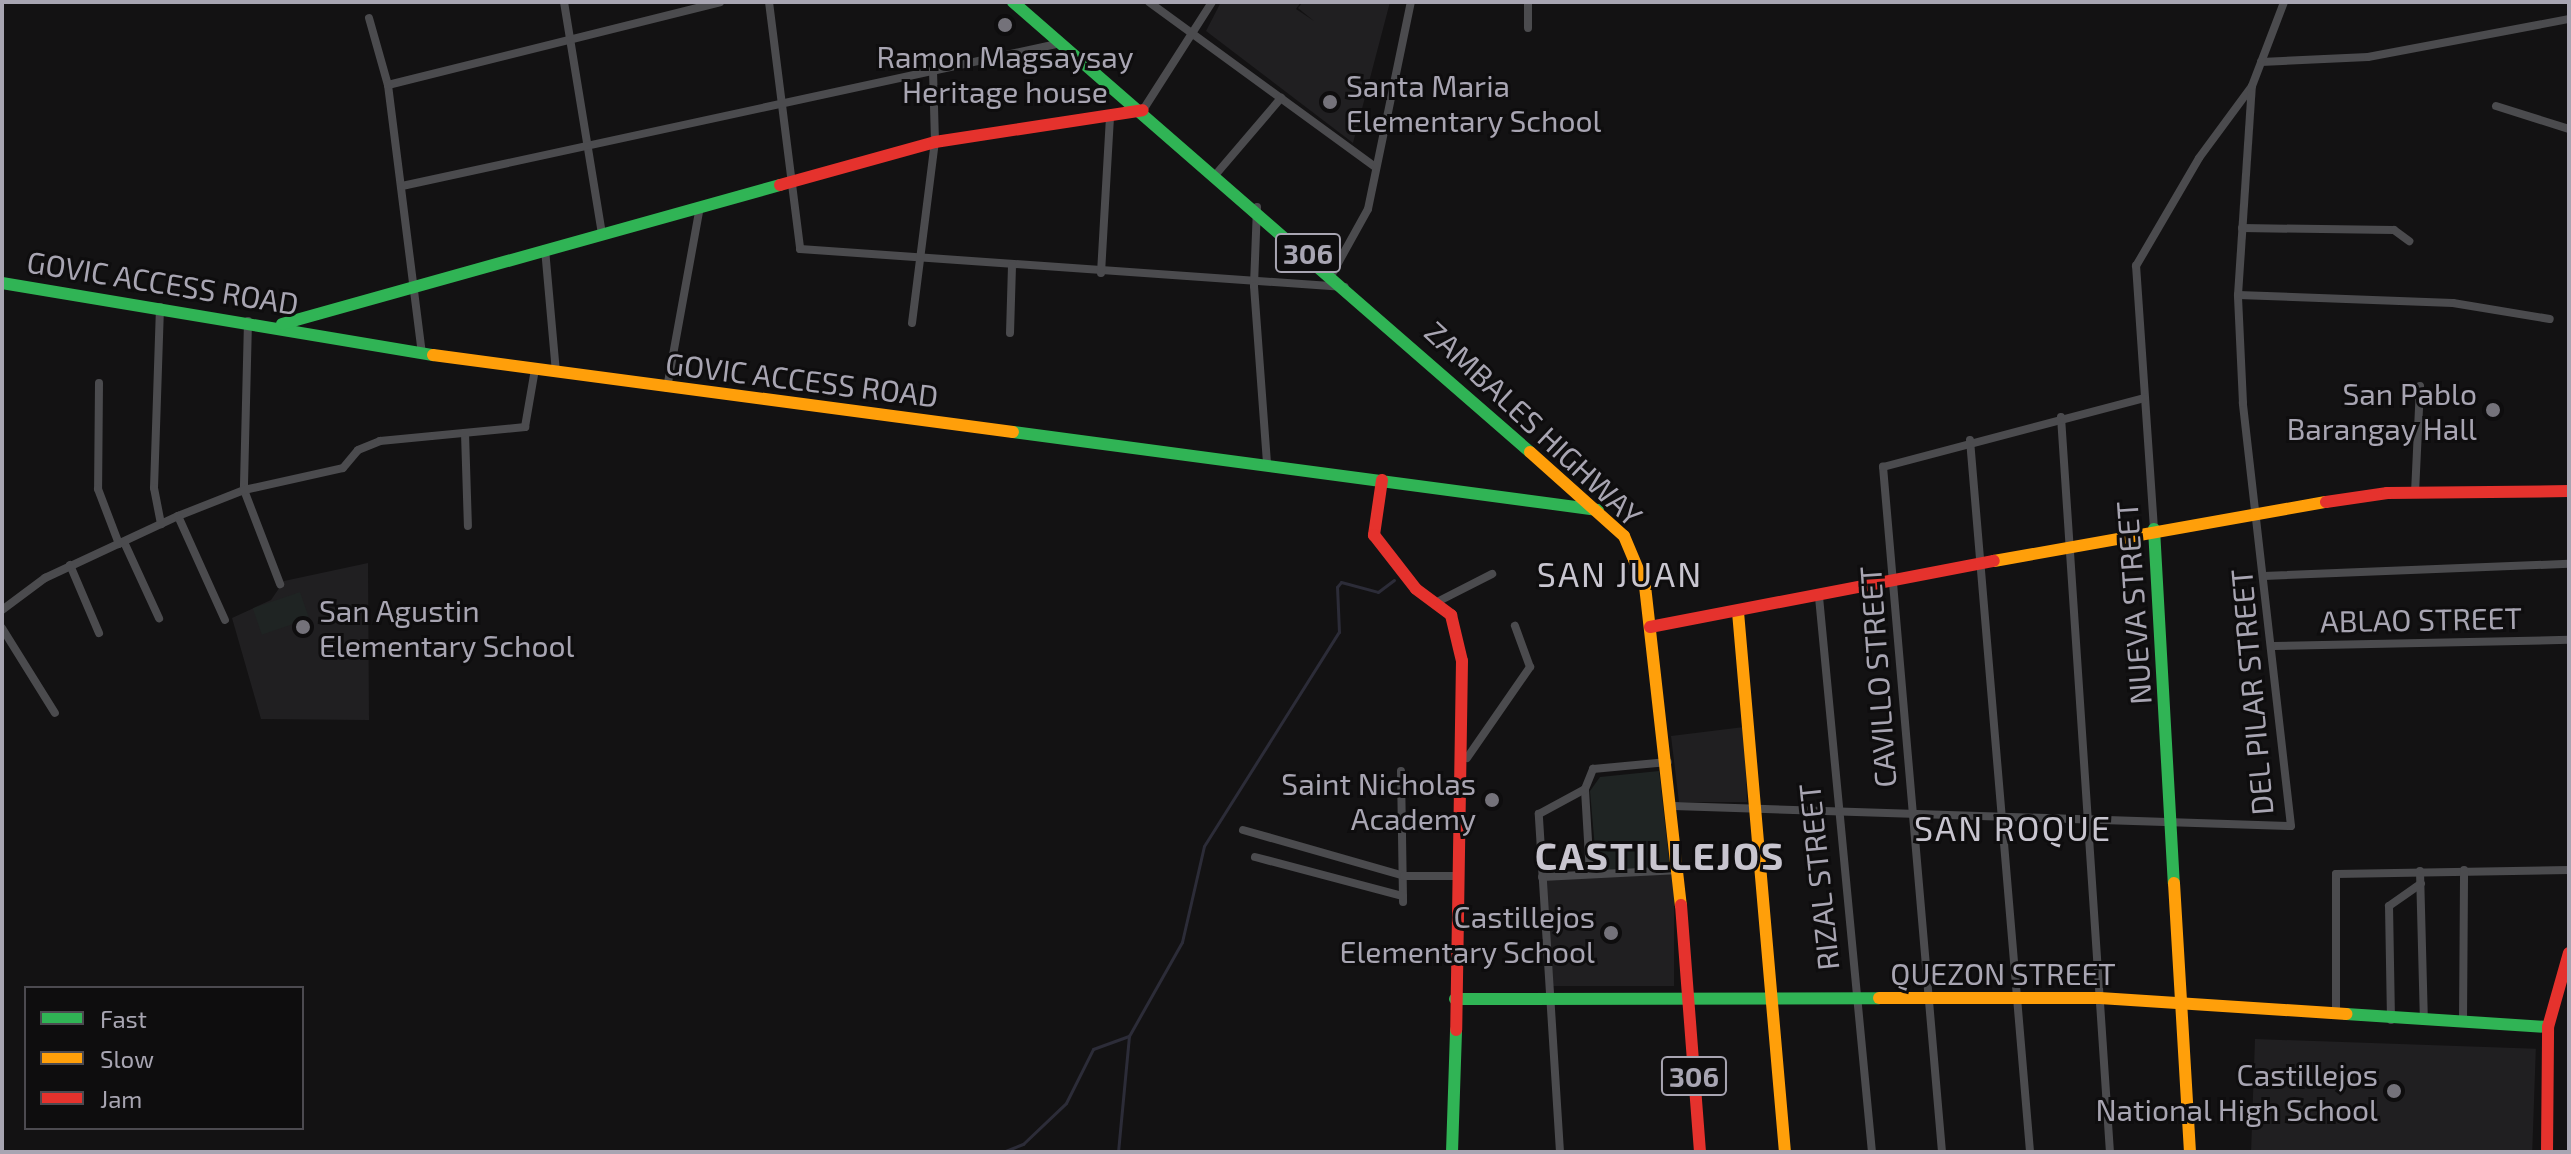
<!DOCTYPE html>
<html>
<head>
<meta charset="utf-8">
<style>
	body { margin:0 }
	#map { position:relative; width:2571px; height:1154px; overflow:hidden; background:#131213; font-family:"Exo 2",sans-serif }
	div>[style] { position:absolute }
	.built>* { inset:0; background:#201f21; transform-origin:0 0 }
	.green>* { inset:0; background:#1f2423; transform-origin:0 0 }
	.stream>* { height:3px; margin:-1.5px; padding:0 1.5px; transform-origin:1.5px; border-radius:1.5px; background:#2c2c38 }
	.street>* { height:8px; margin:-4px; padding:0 4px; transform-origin:4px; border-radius:4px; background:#4b4b4e }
	.fast>* { height:12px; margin:-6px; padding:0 6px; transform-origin:6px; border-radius:6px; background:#30b455 }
	.slow>* { height:12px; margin:-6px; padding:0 6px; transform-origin:6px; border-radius:6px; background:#ff9f0a }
	.jam>* { height:12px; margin:-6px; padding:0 6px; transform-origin:6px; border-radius:6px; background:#e5322d }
	.dots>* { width:22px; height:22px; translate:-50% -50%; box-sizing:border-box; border:4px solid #0e0d0e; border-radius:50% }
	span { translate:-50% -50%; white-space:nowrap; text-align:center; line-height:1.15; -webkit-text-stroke:6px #0e0d0e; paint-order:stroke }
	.shield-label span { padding:2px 6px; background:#0e0d0e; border:2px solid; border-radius:6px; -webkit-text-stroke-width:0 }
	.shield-label { font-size:28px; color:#a8a5b2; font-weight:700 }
	.poi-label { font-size:30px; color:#a8a5b2 }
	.left { translate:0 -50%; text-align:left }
	.right { translate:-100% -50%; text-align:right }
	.street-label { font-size:30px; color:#a8a5b2 }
	.quarter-label { font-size:34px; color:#c8c5cf; letter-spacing:2px }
	.district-label { font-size:38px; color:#c8c5cf; font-weight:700; letter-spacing:2px }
	.frame { position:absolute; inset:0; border:4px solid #a8a5b2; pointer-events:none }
	.legend { position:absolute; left:24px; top:986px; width:280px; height:144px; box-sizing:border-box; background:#0e0d0e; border:2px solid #4c4a50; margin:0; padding:10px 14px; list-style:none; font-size:24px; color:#a8a5b2 }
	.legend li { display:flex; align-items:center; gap:16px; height:40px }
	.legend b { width:40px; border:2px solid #4c4a50 }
</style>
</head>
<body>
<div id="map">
	<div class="built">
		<div style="clip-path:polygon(1221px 2px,1301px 2px,1296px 9px,1314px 21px,1298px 8px,1303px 2px,1390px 2px,1353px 143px,1206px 31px)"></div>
		<div style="clip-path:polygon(368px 563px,369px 720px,261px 719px,232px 618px,271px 600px,284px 581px)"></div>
		<div style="clip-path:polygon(1744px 727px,1747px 802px,1679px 802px,1671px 736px)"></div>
		<div style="left:1674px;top:874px;width:112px;height:128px;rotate:90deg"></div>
		<div style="left:2255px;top:1039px;width:281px;height:113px;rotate:2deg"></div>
	</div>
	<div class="green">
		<div style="left:300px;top:592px;width:28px;height:50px;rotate:71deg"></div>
		<div style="clip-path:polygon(1659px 771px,1670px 868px,1597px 872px,1590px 791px,1600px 777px)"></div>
	</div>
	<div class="stream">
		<div style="left:1003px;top:1152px;width:22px;rotate:-22deg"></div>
		<div style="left:1023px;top:1144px;width:59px;rotate:-43.6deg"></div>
		<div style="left:1066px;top:1103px;width:60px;rotate:-63.4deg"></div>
		<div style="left:1093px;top:1049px;width:38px;rotate:-20deg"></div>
		<div style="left:1118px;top:1152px;width:117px;rotate:-84.6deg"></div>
		<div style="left:1129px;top:1036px;width:108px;rotate:-60.6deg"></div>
		<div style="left:1182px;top:942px;width:98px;rotate:-77.1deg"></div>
		<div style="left:1204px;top:846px;width:253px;rotate:-57.8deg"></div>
		<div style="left:1339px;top:632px;width:45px;rotate:-92.5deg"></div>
		<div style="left:1337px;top:587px;width:6px;rotate:-51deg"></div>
		<div style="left:1341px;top:582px;width:38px;rotate:15deg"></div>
		<div style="left:1378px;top:592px;width:20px;rotate:-37deg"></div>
	</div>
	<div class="street">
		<div style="left:564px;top:2px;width:234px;rotate:80.7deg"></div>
		<div style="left:769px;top:2px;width:249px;rotate:82.8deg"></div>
		<div style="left:800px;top:249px;width:546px;rotate:3.99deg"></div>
		<div style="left:1149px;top:2px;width:280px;rotate:36.1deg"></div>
		<div style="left:1528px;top:2px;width:26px;rotate:90deg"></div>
		<div style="left:369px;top:18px;width:70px;rotate:74.2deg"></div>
		<div style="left:388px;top:85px;width:271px;rotate:82.8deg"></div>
		<div style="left:2261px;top:62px;width:107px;rotate:-2.7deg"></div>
		<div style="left:2368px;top:57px;width:205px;rotate:-10.7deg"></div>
		<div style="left:388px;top:85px;width:342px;rotate:-14deg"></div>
		<div style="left:2496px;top:106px;width:77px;rotate:17.5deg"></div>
		<div style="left:1143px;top:110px;width:128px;rotate:-57.4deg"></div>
		<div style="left:1217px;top:173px;width:99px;rotate:-49.5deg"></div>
		<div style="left:402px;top:186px;width:674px;rotate:-12.24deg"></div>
		<div style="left:1257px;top:207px;width:79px;rotate:92.2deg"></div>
		<div style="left:1254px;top:286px;width:179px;rotate:85.8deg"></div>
		<div style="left:2242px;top:228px;width:152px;rotate:0.8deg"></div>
		<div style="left:2394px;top:230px;width:19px;rotate:36deg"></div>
		<div style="left:545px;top:249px;width:124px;rotate:84.9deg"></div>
		<div style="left:1101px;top:273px;width:155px;rotate:-86.7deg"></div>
		<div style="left:1332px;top:274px;width:74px;rotate:-61deg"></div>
		<div style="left:1368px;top:209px;width:211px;rotate:-78.3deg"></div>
		<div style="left:2238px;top:295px;width:215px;rotate:2.1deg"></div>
		<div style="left:2453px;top:303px;width:98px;rotate:9.4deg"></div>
		<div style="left:160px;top:307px;width:181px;rotate:91.9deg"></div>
		<div style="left:154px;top:488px;width:37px;rotate:79deg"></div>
		<div style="left:248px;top:321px;width:169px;rotate:91.4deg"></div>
		<div style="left:244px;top:490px;width:101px;rotate:69deg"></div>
		<div style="left:912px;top:323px;width:182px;rotate:-82.8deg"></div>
		<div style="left:935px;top:142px;width:70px;rotate:-91.6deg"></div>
		<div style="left:1010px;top:333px;width:68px;rotate:-88.3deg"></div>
		<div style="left:99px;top:383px;width:106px;rotate:90.5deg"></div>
		<div style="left:98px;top:489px;width:59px;rotate:69.1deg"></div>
		<div style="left:667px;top:388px;width:185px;rotate:-79.7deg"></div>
		<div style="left:2061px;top:417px;width:737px;rotate:86.19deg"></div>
		<div style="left:465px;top:433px;width:93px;rotate:88.2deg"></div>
		<div style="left:1970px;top:440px;width:715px;rotate:85.18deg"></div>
		<div style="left:2415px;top:493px;width:107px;rotate:-87.3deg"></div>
		<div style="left:178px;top:516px;width:114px;rotate:65.7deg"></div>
		<div style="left:2154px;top:529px;width:264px;rotate:-93.9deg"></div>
		<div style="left:2136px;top:266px;width:125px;rotate:-59.7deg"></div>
		<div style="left:2199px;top:158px;width:89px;rotate:-53.6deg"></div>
		<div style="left:124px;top:542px;width:84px;rotate:65.3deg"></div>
		<div style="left:70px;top:565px;width:74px;rotate:66.9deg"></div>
		<div style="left:2264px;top:576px;width:305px;rotate:-2.3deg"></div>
		<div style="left:1819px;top:597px;width:558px;rotate:84.55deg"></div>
		<div style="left:1437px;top:602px;width:62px;rotate:-27deg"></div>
		<div style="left:2px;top:610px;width:54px;rotate:-36.7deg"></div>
		<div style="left:45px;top:578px;width:147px;rotate:-25deg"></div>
		<div style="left:178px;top:516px;width:71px;rotate:-21.5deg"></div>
		<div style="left:244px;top:490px;width:101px;rotate:-12.5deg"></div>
		<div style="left:343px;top:468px;width:23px;rotate:-50deg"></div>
		<div style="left:358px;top:450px;width:24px;rotate:-22deg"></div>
		<div style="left:380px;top:441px;width:146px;rotate:-5.5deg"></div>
		<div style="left:525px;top:427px;width:59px;rotate:-80.2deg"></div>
		<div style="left:2px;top:628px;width:100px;rotate:58.1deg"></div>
		<div style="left:2274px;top:646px;width:295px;rotate:-1.2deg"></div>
		<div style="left:1467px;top:758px;width:111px;rotate:-55.3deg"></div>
		<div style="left:1530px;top:667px;width:44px;rotate:-110.1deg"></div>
		<div style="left:1401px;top:771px;width:131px;rotate:89.1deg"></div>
		<div style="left:1674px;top:806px;width:617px;rotate:1.86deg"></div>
		<div style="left:2291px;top:826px;width:426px;rotate:-96.5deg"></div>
		<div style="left:2243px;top:403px;width:108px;rotate:-92.7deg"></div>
		<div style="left:2238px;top:295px;width:209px;rotate:-86.2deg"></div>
		<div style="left:2252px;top:86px;width:90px;rotate:-69.1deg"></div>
		<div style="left:1243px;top:830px;width:167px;rotate:15.9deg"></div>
		<div style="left:1404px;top:876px;width:54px"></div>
		<div style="left:1255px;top:857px;width:153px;rotate:14.8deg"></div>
		<div style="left:2420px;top:871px;width:150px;rotate:88.5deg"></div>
		<div style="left:1590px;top:874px;width:85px;rotate:-93.4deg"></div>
		<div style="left:1585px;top:789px;width:22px;rotate:-68deg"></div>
		<div style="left:1593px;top:769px;width:75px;rotate:-5.3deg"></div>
		<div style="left:1542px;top:877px;width:138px;rotate:-2.9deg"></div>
		<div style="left:2336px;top:1011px;width:137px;rotate:-90deg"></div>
		<div style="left:2336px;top:874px;width:233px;rotate:-1deg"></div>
		<div style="left:2391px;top:1020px;width:114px;rotate:-91deg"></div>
		<div style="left:2389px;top:906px;width:39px;rotate:-35deg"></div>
		<div style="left:2463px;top:1023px;width:153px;rotate:-89.6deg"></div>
		<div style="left:1560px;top:1152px;width:339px;rotate:-93.6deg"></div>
		<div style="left:1539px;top:814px;width:52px;rotate:-28.5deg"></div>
		<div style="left:1942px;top:1152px;width:688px;rotate:-94.92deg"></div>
		<div style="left:1883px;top:467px;width:270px;rotate:-14.8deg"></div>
	</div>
	<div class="fast">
		<div style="left:1013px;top:2px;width:685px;rotate:41.04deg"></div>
		<div style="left:2px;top:283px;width:437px;rotate:9.5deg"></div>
		<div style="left:282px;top:324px;width:517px;rotate:-15.6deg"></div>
		<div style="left:1013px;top:432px;width:590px;rotate:7.59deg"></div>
		<div style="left:2154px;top:529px;width:355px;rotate:86.8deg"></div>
		<div style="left:1455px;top:999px;width:424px;rotate:-0.1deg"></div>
		<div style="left:2346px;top:1014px;width:202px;rotate:3.7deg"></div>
		<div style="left:1452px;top:1152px;width:122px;rotate:-88.1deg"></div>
	</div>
	<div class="slow">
		<div style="left:433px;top:355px;width:585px;rotate:7.56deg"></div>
		<div style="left:1530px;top:452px;width:126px;rotate:41.8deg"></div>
		<div style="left:1624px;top:536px;width:54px;rotate:67.2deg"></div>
		<div style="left:1645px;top:586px;width:321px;rotate:83.6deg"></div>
		<div style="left:1994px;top:561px;width:337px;rotate:-10.1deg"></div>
		<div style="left:1738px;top:612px;width:542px;rotate:85.03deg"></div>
		<div style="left:2174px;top:883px;width:269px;rotate:86.6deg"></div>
		<div style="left:1879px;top:998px;width:221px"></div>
		<div style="left:2100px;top:998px;width:247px;rotate:3.7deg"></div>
	</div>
	<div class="jam">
		<div style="left:780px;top:185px;width:161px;rotate:-15.5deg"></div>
		<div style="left:935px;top:142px;width:210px;rotate:-8.7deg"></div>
		<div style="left:1382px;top:480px;width:56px;rotate:98.3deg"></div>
		<div style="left:1374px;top:535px;width:68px;rotate:52.1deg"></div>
		<div style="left:1416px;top:589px;width:44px;rotate:36.6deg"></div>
		<div style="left:1451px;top:615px;width:47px;rotate:76.6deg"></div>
		<div style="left:1462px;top:661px;width:369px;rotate:90.9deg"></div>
		<div style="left:2326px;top:502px;width:62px;rotate:-8.4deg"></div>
		<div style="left:2387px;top:493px;width:182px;rotate:-0.6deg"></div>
		<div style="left:1650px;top:627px;width:350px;rotate:-10.9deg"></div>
		<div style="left:1681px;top:905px;width:248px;rotate:85.6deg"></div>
		<div style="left:2547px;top:1152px;width:125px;rotate:-89.5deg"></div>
		<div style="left:2548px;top:1027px;width:77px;rotate:-74.2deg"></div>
	</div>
	<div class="dots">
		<div style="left:1005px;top:25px;background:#74727a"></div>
		<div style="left:1330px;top:102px;background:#74727a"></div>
		<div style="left:2493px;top:410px;background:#74727a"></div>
		<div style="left:303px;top:627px;background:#74727a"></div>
		<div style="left:1492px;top:800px;background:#74727a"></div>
		<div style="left:1611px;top:933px;background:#74727a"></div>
		<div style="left:2394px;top:1091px;background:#74727a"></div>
	</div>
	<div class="shield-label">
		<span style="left:1308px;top:253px">306</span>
		<span style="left:1694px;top:1076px">306</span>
	</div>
	<div class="poi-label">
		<span style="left:1005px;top:73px">Ramon Magsaysay<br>Heritage house</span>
		<span class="left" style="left:1346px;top:102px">Santa Maria<br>Elementary School</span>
		<span class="right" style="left:2477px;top:410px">San Pablo<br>Barangay Hall</span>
		<span class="left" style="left:319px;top:627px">San Agustin<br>Elementary School</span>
		<span class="right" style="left:1476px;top:800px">Saint Nicholas<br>Academy</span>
		<span class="right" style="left:1595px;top:933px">Castillejos<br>Elementary School</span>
		<span class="right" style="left:2378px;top:1091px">Castillejos<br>National High School</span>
	</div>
	<div class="street-label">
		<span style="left:163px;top:282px;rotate:9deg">GOVIC ACCESS ROAD</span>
		<span style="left:802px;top:379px;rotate:7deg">GOVIC ACCESS ROAD</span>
		<span style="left:1534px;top:423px;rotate:43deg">ZAMBALES HIGHWAY</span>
		<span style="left:2133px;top:603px;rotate:-94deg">NUEVA STREET</span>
		<span style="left:2421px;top:619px;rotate:-1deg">ABLAO STREET</span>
		<span style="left:1877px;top:677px;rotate:-94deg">CAVILLO STREET</span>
		<span style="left:2251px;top:692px;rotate:-95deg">DEL PILAR STREET</span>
		<span style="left:1818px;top:877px;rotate:-96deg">RIZAL STREET</span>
		<span style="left:2003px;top:973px">QUEZON STREET</span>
	</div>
	<div class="quarter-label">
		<span style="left:1620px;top:574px">SAN JUAN</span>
		<span style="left:2013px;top:828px">SAN ROQUE</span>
	</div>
	<div class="district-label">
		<span style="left:1660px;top:856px">CASTILLEJOS</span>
	</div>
	<div class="frame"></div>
	<ul class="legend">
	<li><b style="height:10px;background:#30b455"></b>Fast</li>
	<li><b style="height:10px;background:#ff9f0a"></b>Slow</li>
	<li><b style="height:10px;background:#e5322d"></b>Jam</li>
	</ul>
</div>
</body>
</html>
